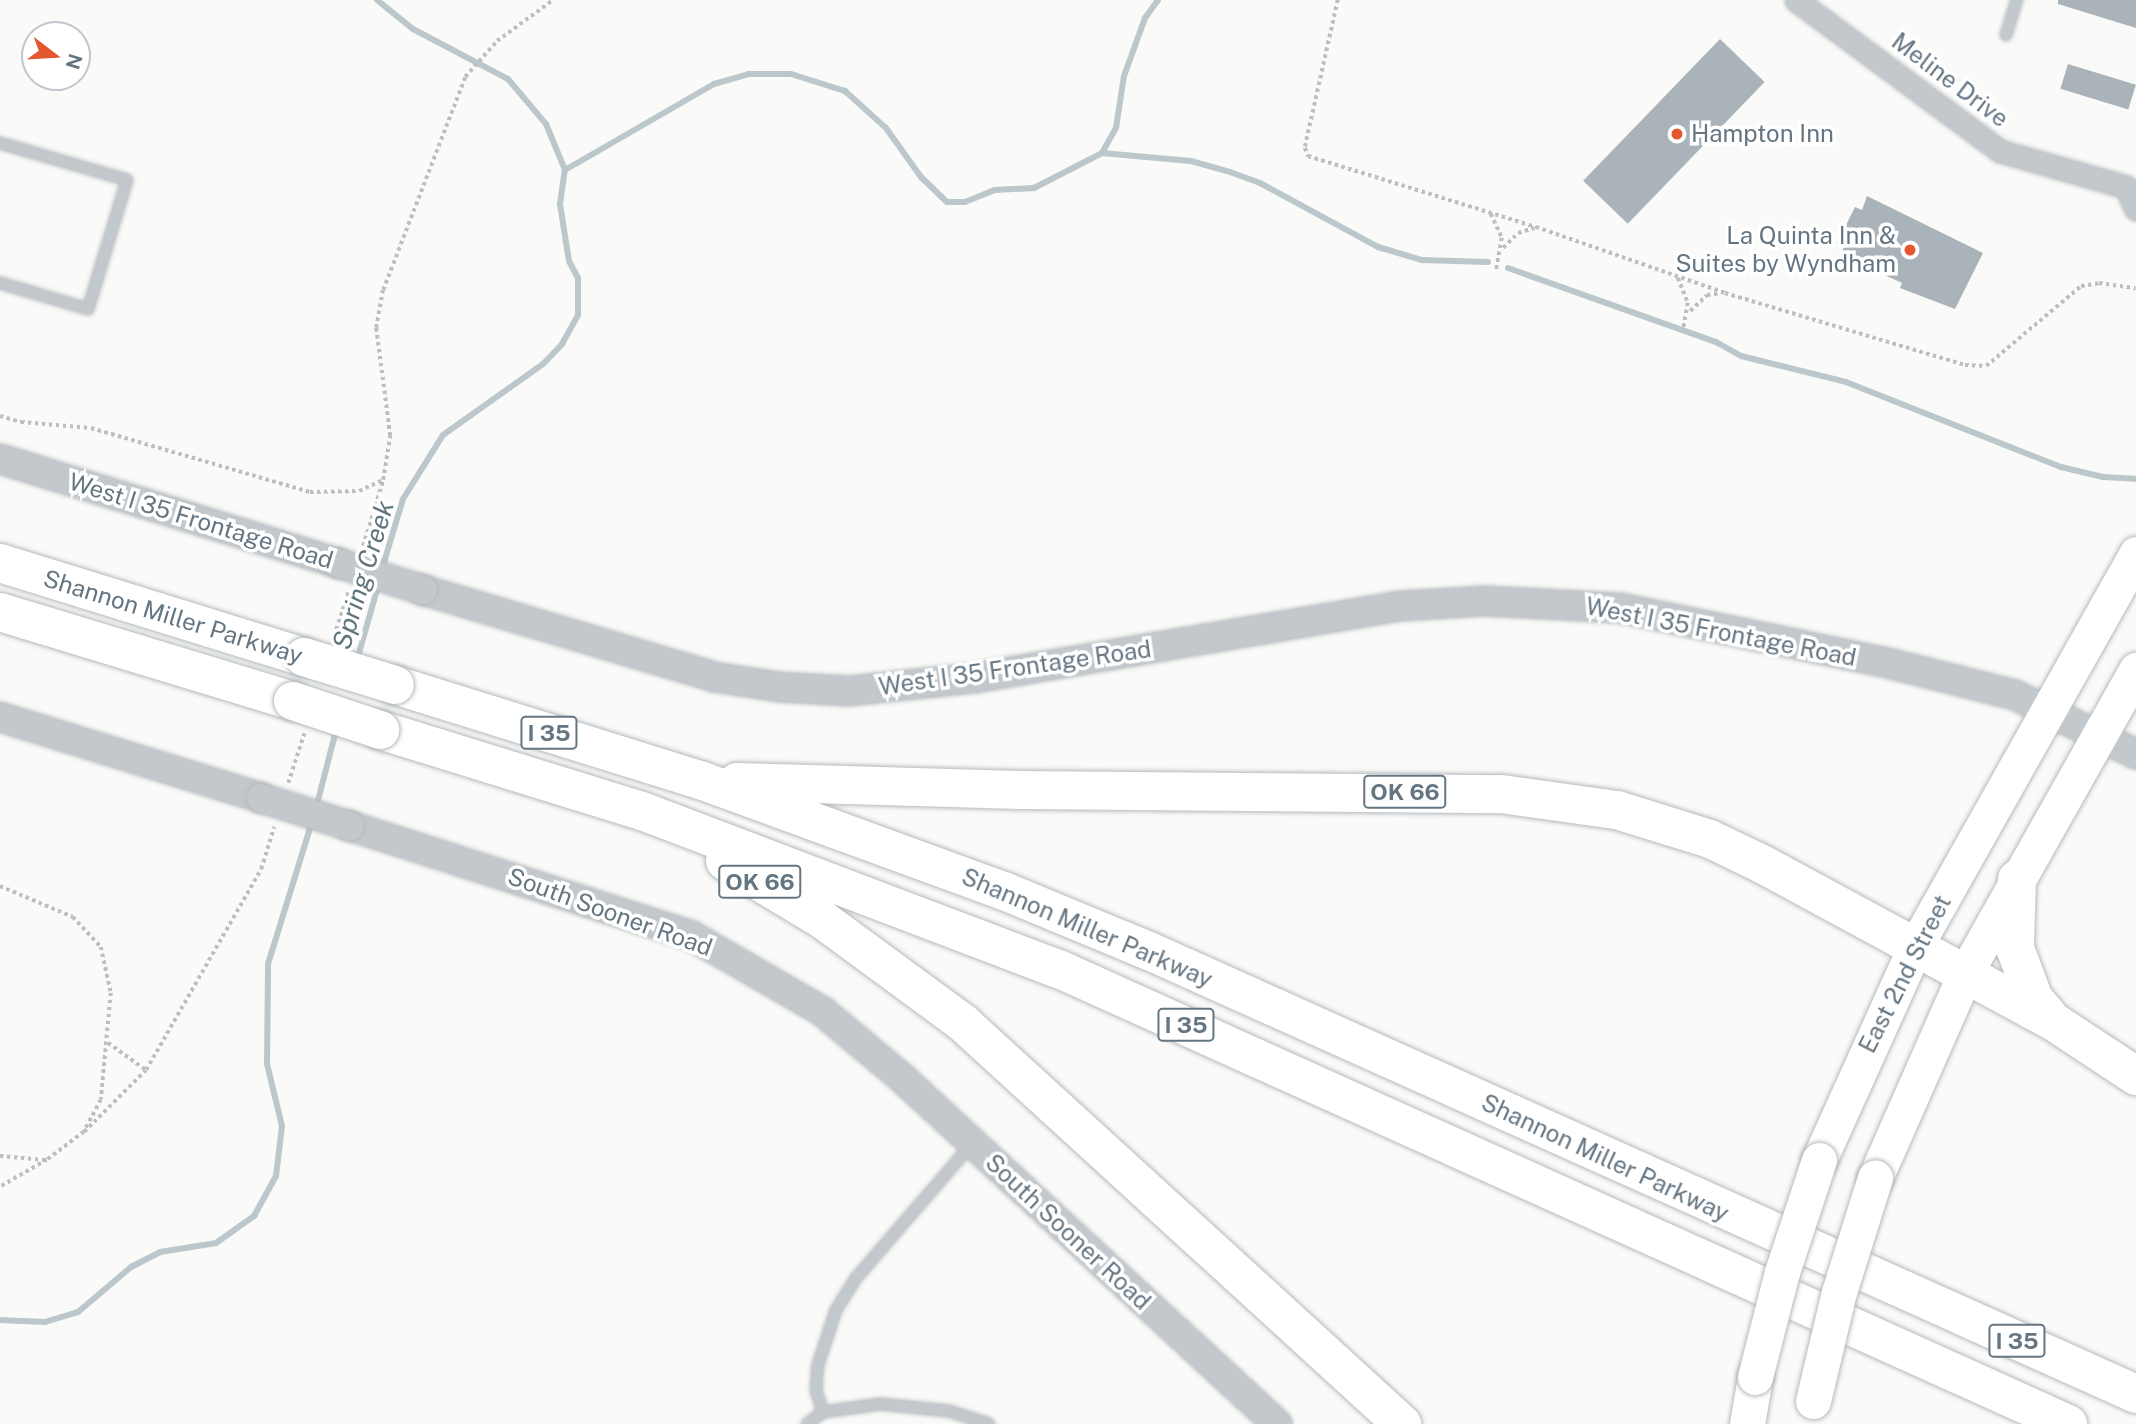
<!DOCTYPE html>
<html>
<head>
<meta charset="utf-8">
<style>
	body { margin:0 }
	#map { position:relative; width:2136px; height:1424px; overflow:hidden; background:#fafaf8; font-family:"Public Sans",sans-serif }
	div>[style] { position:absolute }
	.stream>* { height:6px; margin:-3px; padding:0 3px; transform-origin:3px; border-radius:3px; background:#bbc7cb }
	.building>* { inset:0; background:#aab3b9; transform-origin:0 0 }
	.path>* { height:3.5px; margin-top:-1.75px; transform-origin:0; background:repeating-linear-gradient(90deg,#bbbfc2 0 3.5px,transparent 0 7px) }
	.roads { filter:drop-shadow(0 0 2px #b5babe) drop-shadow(0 0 2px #b5babe) }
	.service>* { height:10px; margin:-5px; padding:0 5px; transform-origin:5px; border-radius:5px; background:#c3c8cc }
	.minor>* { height:21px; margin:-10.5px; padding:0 10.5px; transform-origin:10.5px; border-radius:10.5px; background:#c3c8cc }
	.tertiary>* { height:28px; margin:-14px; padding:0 14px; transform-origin:14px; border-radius:14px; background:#c3c8cc }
	.primary>* { height:35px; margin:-17.5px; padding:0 17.5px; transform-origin:17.5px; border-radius:17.5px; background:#fff }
	.motorway>* { height:38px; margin:-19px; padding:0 19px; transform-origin:19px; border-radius:19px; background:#fff }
	.bridges { filter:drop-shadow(0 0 2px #b5babe) drop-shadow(0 0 2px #b5babe) }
	.tertiary-bridge>* { height:28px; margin:-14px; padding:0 14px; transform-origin:14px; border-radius:14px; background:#c3c8cc }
	.primary-bridge>* { height:35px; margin:-17.5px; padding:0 17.5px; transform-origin:17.5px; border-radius:17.5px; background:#fff }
	.motorway-bridge>* { height:38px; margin:-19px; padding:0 19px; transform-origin:19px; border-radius:19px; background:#fff }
	.dots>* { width:19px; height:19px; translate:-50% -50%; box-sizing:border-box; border:4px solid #fff; border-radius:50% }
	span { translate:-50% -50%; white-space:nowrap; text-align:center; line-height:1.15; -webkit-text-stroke:7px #fff; paint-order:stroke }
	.shield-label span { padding:2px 5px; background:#fff; border:2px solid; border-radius:5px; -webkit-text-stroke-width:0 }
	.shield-label { font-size:23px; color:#657683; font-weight:700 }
	.street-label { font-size:24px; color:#657683 }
	.poi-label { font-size:24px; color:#657683 }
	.left { translate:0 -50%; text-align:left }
	.right { translate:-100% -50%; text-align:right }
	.water-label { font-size:26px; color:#60757c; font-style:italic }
	.north { position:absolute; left:21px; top:21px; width:70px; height:70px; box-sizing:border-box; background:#fff; border:2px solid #c1c8cd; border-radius:50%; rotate:107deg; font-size:19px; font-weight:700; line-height:28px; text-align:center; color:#657683 }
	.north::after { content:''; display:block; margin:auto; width:24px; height:32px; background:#e4572e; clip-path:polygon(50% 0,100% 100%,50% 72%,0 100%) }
</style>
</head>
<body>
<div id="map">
	<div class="stream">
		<div style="left:377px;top:0;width:46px;rotate:38.9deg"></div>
		<div style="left:413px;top:29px;width:107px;rotate:27.8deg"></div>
		<div style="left:508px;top:79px;width:59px;rotate:49.8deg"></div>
		<div style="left:546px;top:124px;width:50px;rotate:67.6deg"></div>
		<div style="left:1102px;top:153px;width:89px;rotate:5.1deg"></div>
		<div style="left:1191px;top:161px;width:41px;rotate:15.8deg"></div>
		<div style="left:1230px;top:172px;width:32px;rotate:20deg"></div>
		<div style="left:1260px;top:183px;width:134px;rotate:28.5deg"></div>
		<div style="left:1378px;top:247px;width:46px;rotate:16.5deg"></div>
		<div style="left:1422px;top:260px;width:66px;rotate:1.7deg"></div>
		<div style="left:565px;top:170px;width:172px;rotate:-30deg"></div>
		<div style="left:714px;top:84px;width:35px;rotate:-16deg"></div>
		<div style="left:748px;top:74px;width:43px"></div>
		<div style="left:791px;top:74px;width:57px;rotate:17.5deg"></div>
		<div style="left:845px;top:91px;width:55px;rotate:42.1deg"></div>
		<div style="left:886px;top:128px;width:60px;rotate:54.5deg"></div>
		<div style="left:921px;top:177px;width:36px;rotate:44deg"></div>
		<div style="left:947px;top:202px;width:18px"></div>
		<div style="left:965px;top:202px;width:32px;rotate:-22deg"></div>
		<div style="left:995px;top:190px;width:39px;rotate:-3deg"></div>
		<div style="left:1034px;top:188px;width:76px;rotate:-27.2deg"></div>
		<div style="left:1102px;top:153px;width:29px;rotate:-61deg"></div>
		<div style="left:1116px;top:128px;width:53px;rotate:-81.3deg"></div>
		<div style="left:1124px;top:76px;width:62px;rotate:-70.1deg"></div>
		<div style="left:1145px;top:18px;width:22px;rotate:-54deg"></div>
		<div style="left:1508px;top:268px;width:221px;rotate:19.6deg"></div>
		<div style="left:1716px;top:342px;width:29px;rotate:29deg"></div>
		<div style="left:1741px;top:356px;width:108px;rotate:13.9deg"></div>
		<div style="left:1846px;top:382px;width:231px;rotate:21.6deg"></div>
		<div style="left:2061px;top:467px;width:43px;rotate:13.4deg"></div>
		<div style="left:2103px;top:477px;width:33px;rotate:3deg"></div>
		<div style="left:382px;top:569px;width:73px;rotate:-73.3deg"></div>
		<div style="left:403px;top:499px;width:75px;rotate:-58deg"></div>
		<div style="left:443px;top:435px;width:123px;rotate:-35.4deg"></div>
		<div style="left:543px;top:364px;width:28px;rotate:-46deg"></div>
		<div style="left:562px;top:344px;width:33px;rotate:-61deg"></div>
		<div style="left:578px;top:315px;width:37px;rotate:-90deg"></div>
		<div style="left:578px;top:278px;width:19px;rotate:-118deg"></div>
		<div style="left:569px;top:261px;width:58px;rotate:-99deg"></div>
		<div style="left:560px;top:204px;width:34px;rotate:-82deg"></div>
		<div style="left:357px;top:660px;width:80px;rotate:-74.1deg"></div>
		<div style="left:316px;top:808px;width:84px;rotate:-75.5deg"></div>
		<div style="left:0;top:1320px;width:45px;rotate:2.5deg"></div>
		<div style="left:45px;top:1322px;width:34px;rotate:-17deg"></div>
		<div style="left:78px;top:1312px;width:70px;rotate:-40.3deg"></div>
		<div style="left:131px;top:1267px;width:33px;rotate:-27deg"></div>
		<div style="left:160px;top:1252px;width:57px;rotate:-9.1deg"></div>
		<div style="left:216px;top:1243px;width:47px;rotate:-35.4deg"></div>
		<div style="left:254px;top:1216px;width:46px;rotate:-61.2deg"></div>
		<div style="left:276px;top:1176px;width:50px;rotate:-83.2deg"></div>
		<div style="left:282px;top:1126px;width:64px;rotate:-103.6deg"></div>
		<div style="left:267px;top:1064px;width:100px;rotate:-89.4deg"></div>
		<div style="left:268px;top:964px;width:149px;rotate:-72.8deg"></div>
	</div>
	<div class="building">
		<div style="clip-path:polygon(2058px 0,2136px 0,2136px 28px,2058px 4px)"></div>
		<div style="left:1720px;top:39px;width:62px;height:197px;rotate:44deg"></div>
		<div style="left:2068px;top:64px;width:71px;height:26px;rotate:17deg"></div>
		<div style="clip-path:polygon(1867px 196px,1983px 253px,1955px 309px,1900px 288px,1902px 283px,1841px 255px,1844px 246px,1837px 243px,1855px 207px,1862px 210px)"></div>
	</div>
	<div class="path">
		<div style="left:1338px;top:0;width:152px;rotate:102.6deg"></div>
		<div style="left:1305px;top:148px;width:9px;rotate:69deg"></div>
		<div style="left:1308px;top:156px;width:239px;rotate:17.3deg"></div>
		<div style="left:1536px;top:227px;width:200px;rotate:19.2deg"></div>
		<div style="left:1725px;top:293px;width:251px;rotate:16.7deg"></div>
		<div style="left:1965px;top:365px;width:21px;rotate:3deg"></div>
		<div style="left:1986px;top:366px;width:124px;rotate:-40.1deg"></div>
		<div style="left:2081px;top:286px;width:18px;rotate:-9deg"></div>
		<div style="left:2099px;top:283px;width:37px;rotate:8deg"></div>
		<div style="left:1491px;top:214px;width:26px;rotate:65deg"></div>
		<div style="left:1502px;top:238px;width:34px;rotate:100deg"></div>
		<div style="left:1503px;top:248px;width:21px;rotate:-45deg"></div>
		<div style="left:1518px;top:233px;width:17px;rotate:-17deg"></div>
		<div style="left:1678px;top:278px;width:27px;rotate:68deg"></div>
		<div style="left:1688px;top:303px;width:27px;rotate:100deg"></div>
		<div style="left:1690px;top:311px;width:23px;rotate:-43deg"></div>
		<div style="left:1707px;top:295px;width:14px;rotate:-8deg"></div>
		<div style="left:0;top:416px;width:22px;rotate:16deg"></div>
		<div style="left:21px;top:422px;width:70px;rotate:4.9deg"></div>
		<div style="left:91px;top:428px;width:228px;rotate:16.3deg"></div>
		<div style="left:310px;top:492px;width:49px;rotate:-1.2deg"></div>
		<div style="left:359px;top:491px;width:26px;rotate:-25deg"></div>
		<div style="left:363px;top:546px;width:69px;rotate:-73.1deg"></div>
		<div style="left:383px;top:480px;width:45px;rotate:-81deg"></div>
		<div style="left:390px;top:436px;width:109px;rotate:-97.4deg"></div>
		<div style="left:376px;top:328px;width:39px;rotate:-80deg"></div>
		<div style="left:383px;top:290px;width:228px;rotate:-68.9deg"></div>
		<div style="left:465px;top:77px;width:48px;rotate:-48.4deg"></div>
		<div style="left:497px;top:41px;width:69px;rotate:-36.2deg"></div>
		<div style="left:334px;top:636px;width:48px;rotate:-71.9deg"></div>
		<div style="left:288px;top:783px;width:52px;rotate:-71.9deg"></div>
		<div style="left:0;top:886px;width:79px;rotate:23deg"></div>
		<div style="left:73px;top:917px;width:41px;rotate:47deg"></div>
		<div style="left:101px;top:947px;width:47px;rotate:77.7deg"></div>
		<div style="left:111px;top:993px;width:107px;rotate:95.3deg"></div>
		<div style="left:101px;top:1100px;width:36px;rotate:118deg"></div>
		<div style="left:84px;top:1132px;width:46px;rotate:142.9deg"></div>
		<div style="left:47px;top:1160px;width:54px;rotate:150.1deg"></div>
		<div style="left:108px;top:1043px;width:47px;rotate:35.4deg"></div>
		<div style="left:84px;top:1132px;width:88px;rotate:-45deg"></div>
		<div style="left:146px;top:1070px;width:232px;rotate:-60.2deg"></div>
		<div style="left:261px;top:869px;width:44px;rotate:-72.8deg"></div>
		<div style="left:0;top:1156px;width:45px;rotate:5.1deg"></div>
	</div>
	<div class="roads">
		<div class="service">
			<div style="left:2006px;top:35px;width:37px;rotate:-73deg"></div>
			<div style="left:0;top:143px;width:132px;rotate:16.2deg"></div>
			<div style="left:127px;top:180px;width:135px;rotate:106.8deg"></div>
			<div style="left:88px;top:309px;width:92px;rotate:-163.5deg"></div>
			<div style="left:823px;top:1412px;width:22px;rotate:-108deg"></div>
			<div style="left:816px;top:1391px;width:26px;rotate:-86deg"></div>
			<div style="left:818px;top:1365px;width:58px;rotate:-71.9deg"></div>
			<div style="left:836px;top:1310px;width:39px;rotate:-58deg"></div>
			<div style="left:857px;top:1277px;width:176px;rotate:-49.2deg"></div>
			<div style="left:807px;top:1424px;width:20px;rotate:-37deg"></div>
			<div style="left:823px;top:1412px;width:58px;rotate:-8deg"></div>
			<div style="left:880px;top:1404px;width:69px;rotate:5.8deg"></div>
			<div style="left:949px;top:1411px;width:42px;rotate:18deg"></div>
		</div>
		<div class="minor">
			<div style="left:1796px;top:0;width:254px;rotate:36.5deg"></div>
			<div style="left:2000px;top:151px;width:131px;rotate:15.9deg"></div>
			<div style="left:2126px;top:187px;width:24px;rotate:66deg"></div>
		</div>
		<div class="tertiary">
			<div style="left:0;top:459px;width:354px;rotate:17.1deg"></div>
			<div style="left:423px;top:590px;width:304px;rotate:16.6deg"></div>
			<div style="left:714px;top:677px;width:66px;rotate:8.7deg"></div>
			<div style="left:779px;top:687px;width:70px;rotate:3.3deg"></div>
			<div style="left:849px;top:691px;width:126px;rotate:-5.9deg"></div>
			<div style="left:974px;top:678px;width:432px;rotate:-9.6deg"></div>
			<div style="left:1400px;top:606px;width:85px;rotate:-3.4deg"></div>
			<div style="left:1485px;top:601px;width:135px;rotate:3deg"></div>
			<div style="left:1620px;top:608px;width:269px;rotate:11.6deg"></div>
			<div style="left:1884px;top:662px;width:135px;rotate:14.1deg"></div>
			<div style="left:2015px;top:695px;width:135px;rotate:26deg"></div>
			<div style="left:0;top:717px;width:273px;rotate:17.2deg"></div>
			<div style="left:350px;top:826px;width:359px;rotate:17.8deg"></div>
			<div style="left:692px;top:936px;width:150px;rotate:30deg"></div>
			<div style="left:822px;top:1011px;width:103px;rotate:39.9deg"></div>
			<div style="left:901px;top:1077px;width:512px;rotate:42.7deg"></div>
		</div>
		<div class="primary">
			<div style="left:1819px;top:1160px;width:236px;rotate:-65.7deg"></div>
			<div style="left:1916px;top:945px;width:449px;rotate:-60.6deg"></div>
			<div style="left:1875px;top:1178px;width:225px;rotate:-66.2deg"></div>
			<div style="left:1966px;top:972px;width:347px;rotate:-60.6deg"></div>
			<div style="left:1747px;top:1424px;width:48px;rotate:-80.3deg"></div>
		</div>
		<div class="motorway">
			<div style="left:0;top:563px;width:318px;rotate:17.2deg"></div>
			<div style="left:0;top:612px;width:306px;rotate:16.9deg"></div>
			<div style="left:395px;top:685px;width:323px;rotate:17.3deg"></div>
			<div style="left:703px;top:781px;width:320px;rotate:20.1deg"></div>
			<div style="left:1004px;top:891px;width:157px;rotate:22.5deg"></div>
			<div style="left:1149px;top:951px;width:1082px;rotate:24.17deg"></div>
			<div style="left:380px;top:730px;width:274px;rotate:17.2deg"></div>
			<div style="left:642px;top:811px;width:446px;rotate:20.8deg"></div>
			<div style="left:1059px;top:969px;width:1107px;rotate:24.27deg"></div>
			<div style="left:737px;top:782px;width:283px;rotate:1.6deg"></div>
			<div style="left:1020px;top:790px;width:481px;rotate:0.5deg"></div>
			<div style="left:1501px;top:794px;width:117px;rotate:7.9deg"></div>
			<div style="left:1617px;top:810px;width:97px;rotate:17.3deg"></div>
			<div style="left:1710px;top:839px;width:58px;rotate:25.7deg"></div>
			<div style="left:1762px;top:864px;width:328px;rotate:28.4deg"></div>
			<div style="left:2051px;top:1020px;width:102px;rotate:33.4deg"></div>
			<div style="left:725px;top:861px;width:114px;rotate:31deg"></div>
			<div style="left:823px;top:920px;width:174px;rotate:36.3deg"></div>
			<div style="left:963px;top:1023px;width:595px;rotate:42.41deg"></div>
			<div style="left:2017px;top:879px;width:69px;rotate:91.7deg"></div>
			<div style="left:2015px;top:948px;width:54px;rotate:69.6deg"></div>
			<div style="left:2034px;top:999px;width:21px;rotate:49deg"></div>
		</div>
	</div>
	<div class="bridges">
		<div class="tertiary-bridge">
			<div style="left:338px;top:563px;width:89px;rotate:17.6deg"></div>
			<div style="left:261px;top:798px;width:93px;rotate:17.5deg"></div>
		</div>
		<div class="primary-bridge">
			<div style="left:1755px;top:1377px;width:108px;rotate:-75.6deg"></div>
			<div style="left:1782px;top:1272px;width:118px;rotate:-71.7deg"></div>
			<div style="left:1813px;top:1401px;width:112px;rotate:-76.6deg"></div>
			<div style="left:1839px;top:1292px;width:120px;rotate:-72.5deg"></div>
		</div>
		<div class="motorway-bridge">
			<div style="left:304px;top:657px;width:95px;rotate:17.1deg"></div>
			<div style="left:293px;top:701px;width:92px;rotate:18.4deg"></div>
		</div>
	</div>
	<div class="dots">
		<div style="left:1677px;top:134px;background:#e4572e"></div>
		<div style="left:1910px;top:250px;background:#e4572e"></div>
	</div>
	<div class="shield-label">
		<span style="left:549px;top:733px">I 35</span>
		<span style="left:1405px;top:792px">OK 66</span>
		<span style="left:760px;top:882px">OK 66</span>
		<span style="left:1186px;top:1025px">I 35</span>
		<span style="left:2017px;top:1341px">I 35</span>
	</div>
	<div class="street-label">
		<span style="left:1950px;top:80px;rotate:37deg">Meline Drive</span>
		<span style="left:201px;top:521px;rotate:17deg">West I 35 Frontage Road</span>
		<span style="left:173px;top:617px;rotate:17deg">Shannon Miller Parkway</span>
		<span style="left:1721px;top:632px;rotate:11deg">West I 35 Frontage Road</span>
		<span style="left:1015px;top:668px;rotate:-8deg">West I 35 Frontage Road</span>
		<span style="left:610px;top:912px;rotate:20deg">South Sooner Road</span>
		<span style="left:1087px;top:928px;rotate:23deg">Shannon Miller Parkway</span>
		<span style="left:1905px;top:974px;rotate:-63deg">East 2nd Street</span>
		<span style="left:1605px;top:1158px;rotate:25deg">Shannon Miller Parkway</span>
		<span style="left:1068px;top:1232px;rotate:43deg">South Sooner Road</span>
	</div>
	<div class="poi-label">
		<span class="left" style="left:1691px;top:134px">Hampton Inn</span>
		<span class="right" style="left:1896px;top:250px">La Quinta Inn &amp;<br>Suites by Wyndham</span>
	</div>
	<div class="water-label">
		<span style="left:363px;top:575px;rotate:-73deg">Spring Creek</span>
	</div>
	<div class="north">N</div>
</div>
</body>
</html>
